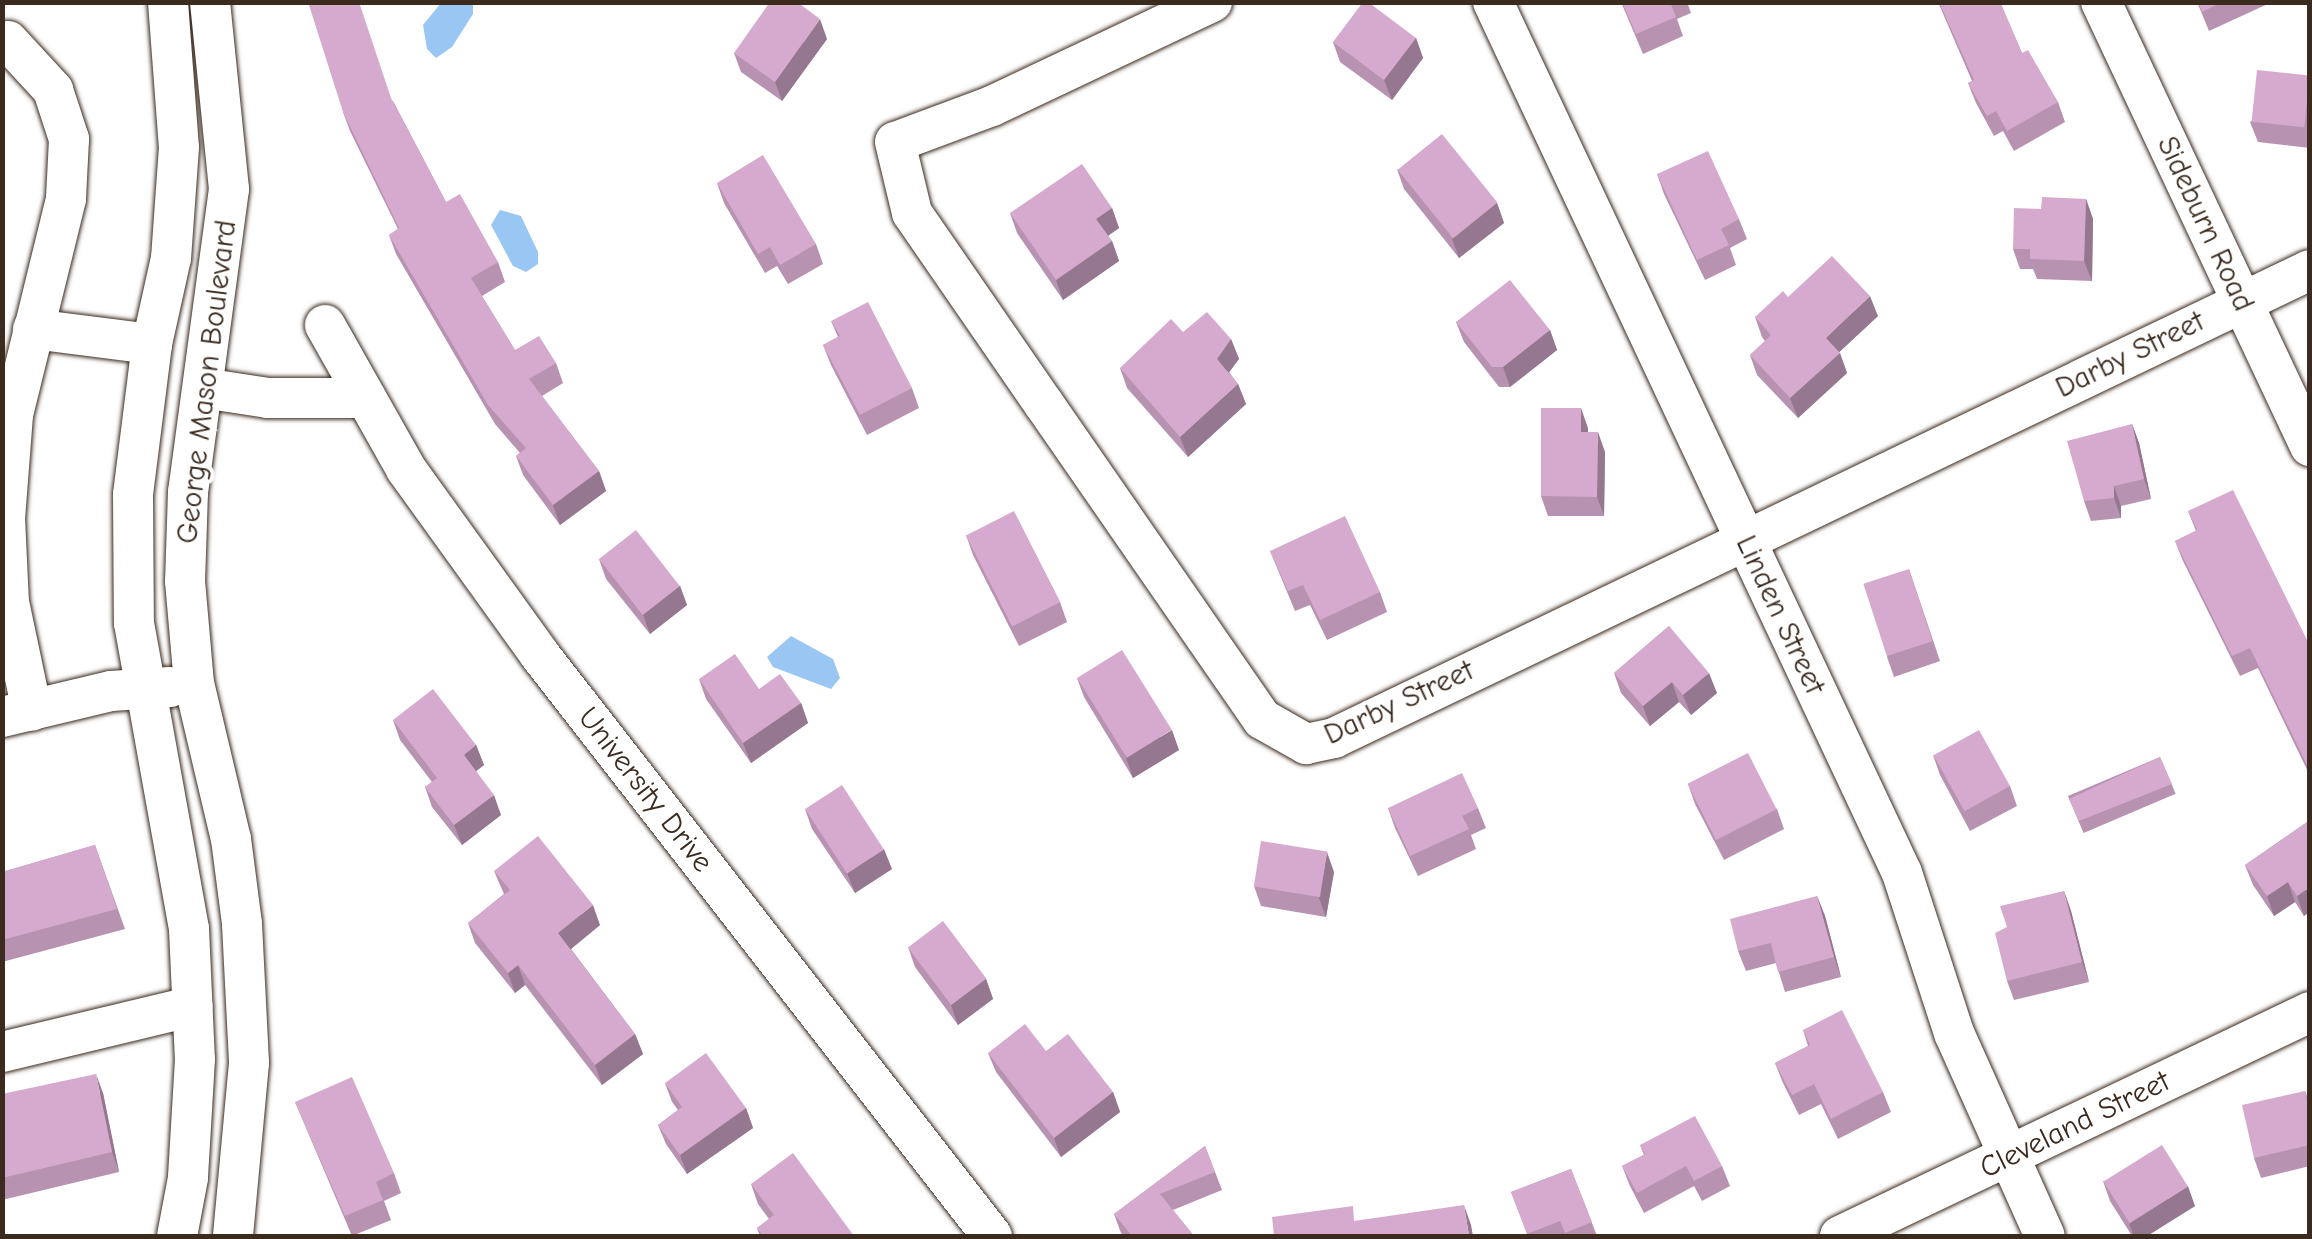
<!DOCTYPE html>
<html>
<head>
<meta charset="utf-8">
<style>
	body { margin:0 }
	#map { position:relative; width:2312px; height:1239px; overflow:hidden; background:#fff; font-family:"Comic Neue",sans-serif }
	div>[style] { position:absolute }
	.water>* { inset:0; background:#99c6f3 }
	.roads { filter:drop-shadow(0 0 2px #3b2a1e) drop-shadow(0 0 2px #3b2a1e) }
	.minor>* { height:40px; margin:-20px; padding:0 20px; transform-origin:20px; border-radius:20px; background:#fff }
	.wall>* { inset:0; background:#b892b1; transform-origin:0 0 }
	.shaded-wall>* { inset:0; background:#967790 }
	.building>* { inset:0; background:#d6aace; transform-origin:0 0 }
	span { translate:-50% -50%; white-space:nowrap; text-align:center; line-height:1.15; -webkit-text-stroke:8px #fff; paint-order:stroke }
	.street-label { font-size:30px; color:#3b2a1e }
	.frame { position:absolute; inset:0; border:5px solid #3b2a1e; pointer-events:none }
</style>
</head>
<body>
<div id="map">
	<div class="water">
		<div style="clip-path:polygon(441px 3px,473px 3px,473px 14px,452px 47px,436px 58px,427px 49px,423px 25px)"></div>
		<div style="clip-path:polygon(500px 210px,521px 216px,538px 252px,538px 264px,526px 272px,513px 266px,491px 225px)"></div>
		<div style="clip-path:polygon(791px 636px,833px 659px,840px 678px,831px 689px,773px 667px,767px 657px)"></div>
	</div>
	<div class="roads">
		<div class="minor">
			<div style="left:168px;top:2px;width:145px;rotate:85.7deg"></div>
			<div style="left:179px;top:147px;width:111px;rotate:94.1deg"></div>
			<div style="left:171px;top:258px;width:88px;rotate:102.5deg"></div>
			<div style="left:152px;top:344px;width:152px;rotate:97.2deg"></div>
			<div style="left:133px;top:495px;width:128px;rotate:89.6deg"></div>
			<div style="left:134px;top:623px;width:311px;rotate:79.8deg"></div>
			<div style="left:189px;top:929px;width:130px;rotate:87.4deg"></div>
			<div style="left:195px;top:1059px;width:119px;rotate:93.4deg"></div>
			<div style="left:188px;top:1178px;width:59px;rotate:100.7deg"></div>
			<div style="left:210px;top:2px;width:188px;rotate:84.2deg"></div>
			<div style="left:229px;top:189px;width:306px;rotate:97.7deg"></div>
			<div style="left:188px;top:492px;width:89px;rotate:91.9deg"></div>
			<div style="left:185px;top:581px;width:102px;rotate:85deg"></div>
			<div style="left:194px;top:683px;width:160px;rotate:76.7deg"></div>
			<div style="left:231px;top:839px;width:86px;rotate:82.6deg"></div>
			<div style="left:242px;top:924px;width:139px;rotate:87.1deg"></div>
			<div style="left:249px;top:1063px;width:174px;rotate:95.3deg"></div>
			<div style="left:1212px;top:2px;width:243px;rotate:154.7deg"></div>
			<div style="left:992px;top:106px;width:103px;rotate:159.6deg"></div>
			<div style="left:895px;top:142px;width:73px;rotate:76.5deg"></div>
			<div style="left:912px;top:213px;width:232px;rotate:55.4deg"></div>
			<div style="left:1044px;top:404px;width:383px;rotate:55.3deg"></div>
			<div style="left:1262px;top:719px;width:51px;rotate:29.6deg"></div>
			<div style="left:1306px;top:744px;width:29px;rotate:-12deg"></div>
			<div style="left:1334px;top:738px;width:1082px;rotate:-25.62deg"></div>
			<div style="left:1493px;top:2px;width:962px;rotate:64.85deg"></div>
			<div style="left:1902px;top:873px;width:168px;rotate:72deg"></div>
			<div style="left:1954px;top:1033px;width:222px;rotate:65.9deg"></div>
			<div style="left:2101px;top:2px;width:491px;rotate:64.8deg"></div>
			<div style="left:8px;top:41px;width:67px;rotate:47.4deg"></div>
			<div style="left:53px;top:90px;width:52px;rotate:71.9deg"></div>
			<div style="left:69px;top:139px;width:60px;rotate:92.9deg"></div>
			<div style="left:66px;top:199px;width:222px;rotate:103.8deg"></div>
			<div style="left:13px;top:415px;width:103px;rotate:94.4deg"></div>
			<div style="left:5px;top:518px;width:84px;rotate:87.3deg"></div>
			<div style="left:9px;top:602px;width:111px;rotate:78.1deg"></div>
			<div style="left:325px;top:325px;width:165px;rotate:60.6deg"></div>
			<div style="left:406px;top:469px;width:229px;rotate:54.2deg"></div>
			<div style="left:540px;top:655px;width:736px;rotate:52.12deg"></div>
			<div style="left:33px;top:329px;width:120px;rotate:7.2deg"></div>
			<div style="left:203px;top:388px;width:66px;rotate:8.7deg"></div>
			<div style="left:268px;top:398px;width:98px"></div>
			<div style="left:2px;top:717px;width:112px;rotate:-13.4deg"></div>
			<div style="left:111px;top:691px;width:59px;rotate:-3.9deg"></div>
			<div style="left:2px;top:1052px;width:196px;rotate:-13.5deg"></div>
			<div style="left:1840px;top:1236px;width:521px;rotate:-25.48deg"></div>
		</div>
	</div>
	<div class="wall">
		<div style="clip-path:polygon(1621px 2px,1687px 2px,1691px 13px,1677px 19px,1683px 36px,1643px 54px)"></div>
		<div style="clip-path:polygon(1938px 2px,2000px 2px,2022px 53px,2058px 102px,2065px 122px,2014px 151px,2003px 131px,1994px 136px,1976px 103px,1968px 83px,1972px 81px)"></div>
		<div style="clip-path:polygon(2197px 2px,2272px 2px,2209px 31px)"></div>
		<div style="clip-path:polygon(1416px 38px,1423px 58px,1392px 100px,1340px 62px,1333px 42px)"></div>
		<div style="clip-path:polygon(827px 39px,782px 101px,741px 72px,734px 53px)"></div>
		<div style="clip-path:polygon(2310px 76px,2310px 148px,2258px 142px,2250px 122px)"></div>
		<div style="clip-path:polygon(393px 101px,446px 202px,498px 262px,505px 282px,482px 296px,515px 350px,556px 363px,563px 383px,542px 396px,599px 471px,606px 491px,560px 525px,523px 475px,516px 456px,520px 453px,495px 424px,396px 254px,389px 235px,398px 229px,350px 131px,343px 112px)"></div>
		<div style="clip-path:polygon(1397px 169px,1497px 203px,1504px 223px,1459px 258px,1404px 189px)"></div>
		<div style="clip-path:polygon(1657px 174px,1739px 219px,1747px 239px,1730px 248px,1736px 265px,1705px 280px,1664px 194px)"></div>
		<div style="clip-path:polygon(717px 183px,816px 244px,823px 264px,788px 284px,777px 266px,765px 273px,724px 203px)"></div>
		<div style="clip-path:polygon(2086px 199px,2093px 219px,2092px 281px,2037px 279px,2033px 269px,2020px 269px,2013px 249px,2041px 209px)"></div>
		<div style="clip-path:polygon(1112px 208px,1119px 228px,1108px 236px,1112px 241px,1119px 261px,1063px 300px,1017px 233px,1010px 213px)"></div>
		<div style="clip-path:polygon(1788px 297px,1878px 316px,1839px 352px,1847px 373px,1798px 418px,1757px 375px,1750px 355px,1765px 341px,1762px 337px,1755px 317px)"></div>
		<div style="clip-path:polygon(831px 321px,912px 388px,919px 408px,867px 435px,831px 365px,823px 345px,838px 337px)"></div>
		<div style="clip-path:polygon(1456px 322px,1550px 330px,1557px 350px,1510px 387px,1499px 387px,1464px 342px)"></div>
		<div style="clip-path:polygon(1183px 332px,1231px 339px,1239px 359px,1229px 372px,1238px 384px,1246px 404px,1188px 457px,1127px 388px,1120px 368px)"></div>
		<div style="clip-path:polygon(2132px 424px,2139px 443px,2151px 499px,2121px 506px,2121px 518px,2091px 521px,2084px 501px)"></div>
		<div style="clip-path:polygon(1588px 428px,1588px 432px,1605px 452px,1604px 516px,1548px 516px,1541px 496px)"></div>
		<div style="clip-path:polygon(2188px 511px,2310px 646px,2310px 776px,2258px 668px,2240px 676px,2183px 561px,2175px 541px,2196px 531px)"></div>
		<div style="clip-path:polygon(966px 535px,1060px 602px,1067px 622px,1019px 646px,973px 555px)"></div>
		<div style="clip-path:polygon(1270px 551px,1380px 592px,1387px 612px,1327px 640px,1310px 605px,1295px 611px)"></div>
		<div style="clip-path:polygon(599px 559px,680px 586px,687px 605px,650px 634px,606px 579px)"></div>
		<div style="clip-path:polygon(1909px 569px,1940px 661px,1894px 677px,1887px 657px)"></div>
		<div style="clip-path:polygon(1669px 626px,1717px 693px,1691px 715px,1679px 702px,1650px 726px,1621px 693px,1614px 673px)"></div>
		<div style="clip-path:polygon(1077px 678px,1179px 750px,1133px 778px,1084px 697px)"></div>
		<div style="clip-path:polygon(699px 679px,759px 689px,801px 703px,808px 723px,751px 763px,706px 699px)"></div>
		<div style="clip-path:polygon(393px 720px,476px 745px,484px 765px,476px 771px,501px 815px,462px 845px,432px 807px,425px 787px,432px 782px,400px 740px)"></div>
		<div style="clip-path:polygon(1933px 755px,2010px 786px,2017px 806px,1970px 831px,1940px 775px)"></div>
		<div style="left:2160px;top:757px;width:40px;height:100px;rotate:67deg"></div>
		<div style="clip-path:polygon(1688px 784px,1777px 809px,1784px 829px,1724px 860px,1695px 804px)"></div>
		<div style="clip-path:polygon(1388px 808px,1478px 808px,1486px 828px,1471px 835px,1476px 849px,1418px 876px,1395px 828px)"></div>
		<div style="clip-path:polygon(805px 809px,892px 869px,855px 893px,812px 829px)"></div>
		<div style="clip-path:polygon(2310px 820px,2304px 916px,2295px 902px,2274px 916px,2253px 885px,2245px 865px)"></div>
		<div style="clip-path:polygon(95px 845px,125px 929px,2px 962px,2px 872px)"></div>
		<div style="clip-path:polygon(494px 871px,600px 925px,571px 949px,635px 1034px,643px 1054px,602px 1085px,525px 985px,515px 993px,475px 943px,468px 923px,504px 894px)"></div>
		<div style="clip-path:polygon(1334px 872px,1326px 917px,1261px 906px,1254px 886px)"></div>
		<div style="clip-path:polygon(2064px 891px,2071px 911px,2089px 982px,2014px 1000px,2007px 981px,2007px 927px)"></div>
		<div style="clip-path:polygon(1817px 896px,1825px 916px,1841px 977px,1785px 992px,1776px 963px,1746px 971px,1738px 951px)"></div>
		<div style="clip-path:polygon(908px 947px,986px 979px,993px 999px,958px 1025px,915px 967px)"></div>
		<div style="clip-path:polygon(1803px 1030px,1883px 1092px,1891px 1112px,1838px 1139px,1821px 1104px,1799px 1115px,1783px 1083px,1775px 1063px,1808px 1046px)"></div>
		<div style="clip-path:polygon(1046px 1051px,1113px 1092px,1120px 1112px,1061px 1157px,996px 1072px,988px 1053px)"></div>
		<div style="clip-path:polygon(665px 1083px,746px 1108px,753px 1128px,687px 1174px,666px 1144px,658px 1125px,678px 1110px,672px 1102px)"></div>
		<div style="clip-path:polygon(2305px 1091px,2310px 1103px,2310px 1166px,2261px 1178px,2254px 1158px)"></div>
		<div style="clip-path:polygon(103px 1093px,119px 1172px,2px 1200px,2px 1094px)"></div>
		<div style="clip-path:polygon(295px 1102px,394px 1173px,401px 1193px,384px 1201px,391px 1220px,352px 1236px)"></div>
		<div style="clip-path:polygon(1640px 1145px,1722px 1166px,1730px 1186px,1702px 1201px,1694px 1186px,1644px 1213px,1630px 1186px,1622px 1166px,1644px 1155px)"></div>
		<div style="clip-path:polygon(1205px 1146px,1222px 1190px,1173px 1210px,1194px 1236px,1124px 1236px,1121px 1233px,1114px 1214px)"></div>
		<div style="clip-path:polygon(1571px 1169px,1597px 1236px,1528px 1236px,1511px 1192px)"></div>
		<div style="clip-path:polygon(2103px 1181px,2195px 1206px,2147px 1236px,2132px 1236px,2110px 1201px)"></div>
		<div style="clip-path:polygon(751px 1184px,854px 1236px,760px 1236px,757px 1228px,769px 1219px,758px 1204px)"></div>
	</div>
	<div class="shaded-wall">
		<div style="clip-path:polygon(820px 19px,827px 39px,782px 101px,775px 82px)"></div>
		<div style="clip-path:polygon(1416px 38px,1423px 58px,1392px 100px,1384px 80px)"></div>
		<div style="clip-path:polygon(2086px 199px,2093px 219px,2092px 281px,2084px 261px)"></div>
		<div style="clip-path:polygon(1497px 203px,1504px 223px,1459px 258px,1452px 239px)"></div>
		<div style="clip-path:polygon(1112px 208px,1119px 228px,1103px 239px,1096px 219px)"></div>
		<div style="clip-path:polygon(1112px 241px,1119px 261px,1063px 300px,1056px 280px)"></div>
		<div style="clip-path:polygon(1870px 296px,1878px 316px,1833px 358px,1826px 338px)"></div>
		<div style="clip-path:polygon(1550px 330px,1557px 350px,1510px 387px,1503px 367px)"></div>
		<div style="clip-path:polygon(1231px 339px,1239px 359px,1224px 379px,1217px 359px)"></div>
		<div style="clip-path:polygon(1840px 353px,1847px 373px,1798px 418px,1790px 398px)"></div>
		<div style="clip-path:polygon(1238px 384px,1246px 404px,1188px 457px,1180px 437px)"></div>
		<div style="clip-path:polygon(1581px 408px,1588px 428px,1588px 452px,1581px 432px)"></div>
		<div style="clip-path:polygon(2132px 424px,2139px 443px,2151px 499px,2144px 479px)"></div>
		<div style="clip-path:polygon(1598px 432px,1605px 452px,1604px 516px,1597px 497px)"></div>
		<div style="clip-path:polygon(599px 471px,606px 491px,560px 525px,553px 505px)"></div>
		<div style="clip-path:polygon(2114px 486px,2121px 506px,2121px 518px,2114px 498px)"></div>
		<div style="clip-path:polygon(680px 586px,687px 605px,650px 634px,643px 615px)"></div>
		<div style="clip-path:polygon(1709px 673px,1717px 693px,1691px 715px,1683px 695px)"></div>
		<div style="clip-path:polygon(1672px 682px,1679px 702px,1650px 726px,1643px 706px)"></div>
		<div style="clip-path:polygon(801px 703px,808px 723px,751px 763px,743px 743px)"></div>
		<div style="clip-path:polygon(1172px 730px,1179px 750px,1133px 778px,1126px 758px)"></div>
		<div style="clip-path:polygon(476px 745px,484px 765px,471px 775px,464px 755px)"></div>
		<div style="clip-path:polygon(494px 795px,501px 815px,462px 845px,454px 825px)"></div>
		<div style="clip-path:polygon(884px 849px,892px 869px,855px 893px,847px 873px)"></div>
		<div style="clip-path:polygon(1327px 852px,1334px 872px,1326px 917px,1319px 898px)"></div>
		<div style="clip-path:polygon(2288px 882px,2295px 902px,2274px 916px,2267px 896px)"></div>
		<div style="clip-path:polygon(2310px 887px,2310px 912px,2304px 916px,2297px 896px)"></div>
		<div style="clip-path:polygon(2064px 891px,2071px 911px,2089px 982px,2082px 962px)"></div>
		<div style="clip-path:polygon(1817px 896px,1825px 916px,1841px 977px,1834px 957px)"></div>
		<div style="clip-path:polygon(593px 905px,600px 925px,566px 953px,558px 933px)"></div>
		<div style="clip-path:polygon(518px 965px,525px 985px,515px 993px,508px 973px)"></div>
		<div style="clip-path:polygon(986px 979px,993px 999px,958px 1025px,951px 1005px)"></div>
		<div style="clip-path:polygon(635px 1034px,643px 1054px,602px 1085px,595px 1065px)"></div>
		<div style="clip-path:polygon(96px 1074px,103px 1093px,119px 1172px,112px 1152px)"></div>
		<div style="clip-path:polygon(1113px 1092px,1120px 1112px,1061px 1157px,1054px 1138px)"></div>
		<div style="clip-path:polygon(746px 1108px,753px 1128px,687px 1174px,680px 1155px)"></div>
		<div style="clip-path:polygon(2188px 1186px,2195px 1206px,2147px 1236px,2134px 1236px,2129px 1224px)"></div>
		<div style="clip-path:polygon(1464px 1205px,1471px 1225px,1473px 1236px,1469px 1236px)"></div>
	</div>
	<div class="building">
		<div style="clip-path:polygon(317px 2px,359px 2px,391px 98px,446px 202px,460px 194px,498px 262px,471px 278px,515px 350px,539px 336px,556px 363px,529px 379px,599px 471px,553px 505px,516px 456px,526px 448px,488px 405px,389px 235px,399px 228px,343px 112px,309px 5px)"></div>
		<div style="clip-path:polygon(770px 2px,797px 2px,820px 19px,775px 82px,734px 53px)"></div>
		<div style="clip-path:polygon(1363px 2px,1368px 2px,1416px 38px,1384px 80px,1333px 42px)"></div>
		<div style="clip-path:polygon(1622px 2px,1670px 2px,1676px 17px,1636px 34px)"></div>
		<div style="clip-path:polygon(1939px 2px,2000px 2px,2022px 53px,2028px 50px,2058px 102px,2007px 131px,1996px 111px,1987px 116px,1968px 83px,1974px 80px)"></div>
		<div style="clip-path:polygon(2198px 2px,2222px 2px,2202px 12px)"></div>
		<div style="left:2257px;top:70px;width:53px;height:52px;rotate:6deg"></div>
		<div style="left:1442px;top:134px;width:88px;height:57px;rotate:51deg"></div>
		<div style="clip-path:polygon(1708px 151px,1739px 219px,1721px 229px,1729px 245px,1697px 260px,1657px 174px)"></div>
		<div style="clip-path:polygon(763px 155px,816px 244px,780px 265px,770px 247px,758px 254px,717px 183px)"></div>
		<div style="clip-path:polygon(1082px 164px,1112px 208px,1096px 219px,1112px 241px,1056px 280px,1010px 213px)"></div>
		<div style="clip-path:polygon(2042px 197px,2086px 199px,2084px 261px,2030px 259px,2030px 249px,2013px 249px,2014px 208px,2041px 209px)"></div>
		<div style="clip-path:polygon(1832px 256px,1870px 296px,1826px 338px,1840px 353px,1790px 398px,1750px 355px,1771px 335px,1755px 317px,1783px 291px,1788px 297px)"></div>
		<div style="clip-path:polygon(1510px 280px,1550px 330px,1503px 367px,1492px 367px,1456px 322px)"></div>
		<div style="clip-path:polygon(868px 302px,912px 388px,860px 415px,823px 345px,840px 336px,831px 321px)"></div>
		<div style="clip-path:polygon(1207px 312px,1231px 339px,1217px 359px,1238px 384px,1180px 437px,1120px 368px,1171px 319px,1183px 332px)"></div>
		<div style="clip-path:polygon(1541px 408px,1581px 408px,1581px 432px,1598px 432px,1597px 497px,1541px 496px)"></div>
		<div style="clip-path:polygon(2132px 424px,2144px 479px,2114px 486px,2114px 498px,2084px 501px,2067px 441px)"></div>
		<div style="clip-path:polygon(2233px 490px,2310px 646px,2310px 771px,2250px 648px,2232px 656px,2175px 541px,2197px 530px,2188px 511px)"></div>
		<div style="left:1014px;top:511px;width:102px;height:54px;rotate:63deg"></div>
		<div style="clip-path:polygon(1345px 516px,1380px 592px,1320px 620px,1303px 585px,1288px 591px,1270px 551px)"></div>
		<div style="left:636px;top:530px;width:71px;height:47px;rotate:52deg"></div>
		<div style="left:1909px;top:569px;width:76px;height:48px;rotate:72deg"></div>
		<div style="clip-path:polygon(1669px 626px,1709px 673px,1683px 695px,1672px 682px,1643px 706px,1614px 673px)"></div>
		<div style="left:1122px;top:650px;width:94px;height:53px;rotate:58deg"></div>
		<div style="clip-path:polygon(735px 654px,759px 689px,780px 674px,801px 703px,743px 743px,699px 679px)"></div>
		<div style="clip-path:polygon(433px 689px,476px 745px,464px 755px,494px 795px,454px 825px,425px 787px,437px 778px,393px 720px)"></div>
		<div style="left:1979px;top:730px;width:64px;height:52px;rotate:61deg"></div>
		<div style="left:1748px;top:753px;width:63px;height:68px;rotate:63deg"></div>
		<div style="clip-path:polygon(2160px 757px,2172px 784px,2079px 821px,2069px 799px)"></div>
		<div style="clip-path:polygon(1462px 773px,1478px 808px,1462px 816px,1469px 829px,1410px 856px,1388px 808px)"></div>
		<div style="left:842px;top:785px;width:77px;height:44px;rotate:57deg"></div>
		<div style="clip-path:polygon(2310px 820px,2310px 887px,2297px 896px,2288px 882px,2267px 896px,2245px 865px)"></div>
		<div style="clip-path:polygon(538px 836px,593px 905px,558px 933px,635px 1034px,595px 1065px,518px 965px,508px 973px,468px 923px,510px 890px,494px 871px)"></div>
		<div style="left:1261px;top:841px;width:67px;height:46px;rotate:9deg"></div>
		<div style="clip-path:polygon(95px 845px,117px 909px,2px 940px,2px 872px)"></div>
		<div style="clip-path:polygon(2064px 891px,2082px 962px,2007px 981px,1995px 933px,2007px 927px,2000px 906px)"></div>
		<div style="clip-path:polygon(1817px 896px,1834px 957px,1778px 972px,1771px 943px,1738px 951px,1730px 919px)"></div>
		<div style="left:943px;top:921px;width:72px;height:44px;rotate:53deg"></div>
		<div style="clip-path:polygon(1842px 1010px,1883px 1092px,1831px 1119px,1814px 1084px,1792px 1095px,1775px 1063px,1810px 1045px,1803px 1030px)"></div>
		<div style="clip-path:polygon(1025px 1024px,1046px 1051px,1068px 1034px,1113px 1092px,1054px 1138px,988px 1053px)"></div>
		<div style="clip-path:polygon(706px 1053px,746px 1108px,680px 1155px,658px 1125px,682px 1107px,665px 1083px)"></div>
		<div style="clip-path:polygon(96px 1074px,112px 1152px,2px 1178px,2px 1094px)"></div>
		<div style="clip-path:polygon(352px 1077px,394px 1173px,376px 1182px,383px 1200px,345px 1216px,295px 1102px)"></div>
		<div style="clip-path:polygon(2305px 1091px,2310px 1110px,2310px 1145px,2254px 1158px,2242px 1105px)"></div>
		<div style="clip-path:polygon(1695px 1116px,1722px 1166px,1694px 1181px,1686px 1166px,1637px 1193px,1622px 1166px,1645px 1154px,1640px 1145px)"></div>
		<div style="left:2162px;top:1145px;width:49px;height:69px;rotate:58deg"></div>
		<div style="clip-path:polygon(1205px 1146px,1215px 1172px,1160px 1194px,1194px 1236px,1132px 1236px,1114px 1214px)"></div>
		<div style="clip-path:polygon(793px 1153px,854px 1236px,763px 1236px,757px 1228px,774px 1215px,751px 1184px)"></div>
		<div style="clip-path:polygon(1571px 1169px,1592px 1222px,1565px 1233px,1560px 1221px,1527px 1234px,1511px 1192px)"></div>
		<div style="clip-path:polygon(1464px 1205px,1469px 1236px,1274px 1236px,1272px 1217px,1353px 1206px,1354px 1221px)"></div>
	</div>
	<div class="street-label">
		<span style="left:2205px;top:224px;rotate:65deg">Sideburn Road</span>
		<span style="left:2130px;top:355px;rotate:-26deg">Darby Street</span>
		<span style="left:207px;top:382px;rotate:-83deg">George Mason Boulevard</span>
		<span style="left:1780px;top:615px;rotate:65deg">Linden Street</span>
		<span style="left:1399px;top:703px;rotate:-25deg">Darby Street</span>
		<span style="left:645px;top:790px;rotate:52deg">University Drive</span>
		<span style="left:2075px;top:1125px;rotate:-26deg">Cleveland Street</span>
	</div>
	<div class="frame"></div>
</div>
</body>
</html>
